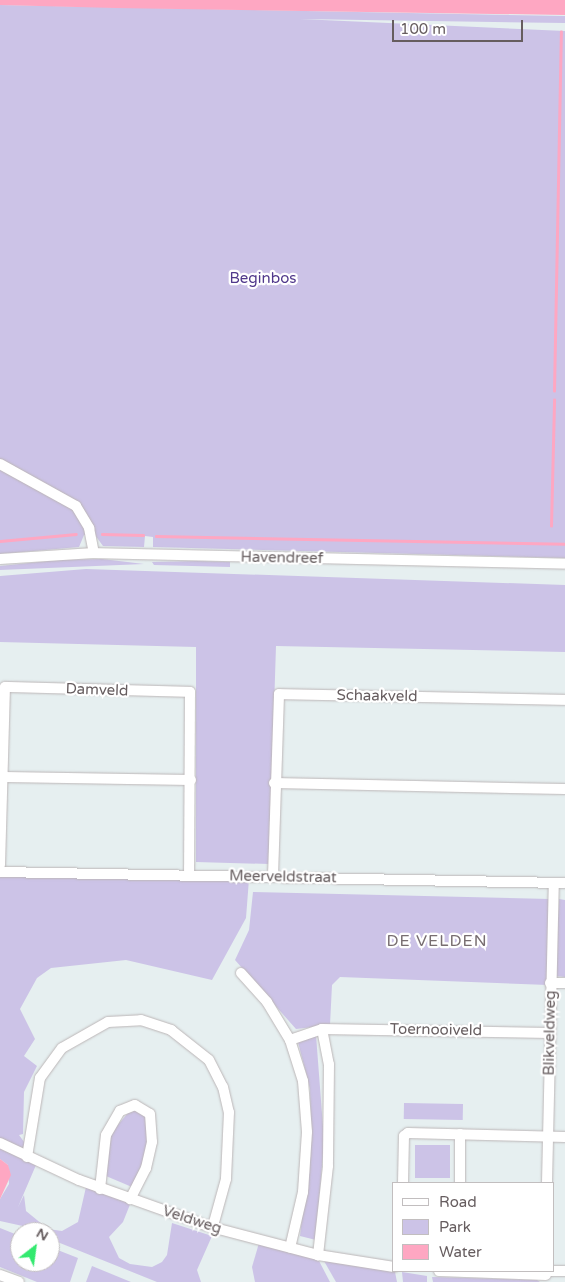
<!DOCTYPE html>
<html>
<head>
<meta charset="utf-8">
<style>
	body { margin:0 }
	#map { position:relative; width:565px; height:1282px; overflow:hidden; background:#e6eff0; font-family:"Varela Round",sans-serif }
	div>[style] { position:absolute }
	.green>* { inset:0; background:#ccc3e7; transform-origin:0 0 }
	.water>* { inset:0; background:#fea7c2 }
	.stream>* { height:2.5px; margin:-1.25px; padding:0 1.25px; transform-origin:1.25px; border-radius:1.25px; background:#fea7c2 }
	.roads { filter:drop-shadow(0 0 1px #bcb6b7) drop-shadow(0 0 1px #bcb6b7) }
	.minor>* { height:10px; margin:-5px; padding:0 5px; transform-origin:5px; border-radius:5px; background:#fff }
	span { translate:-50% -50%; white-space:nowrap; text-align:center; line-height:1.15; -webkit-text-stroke:4.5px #fff; paint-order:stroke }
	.park-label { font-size:15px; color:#50388b }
	.street-label { font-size:15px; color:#665d5f }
	.neighbourhood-label { font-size:16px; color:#786e71; letter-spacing:1px }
	.legend { position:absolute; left:392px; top:1182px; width:162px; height:90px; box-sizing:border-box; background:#fff; border:1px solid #c2bebf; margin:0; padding:6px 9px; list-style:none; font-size:15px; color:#665d5f }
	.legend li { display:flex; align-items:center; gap:10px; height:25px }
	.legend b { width:25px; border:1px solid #c2bebf }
	.north { position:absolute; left:10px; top:1222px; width:50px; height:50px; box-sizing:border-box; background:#fff; border:1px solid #c2bebf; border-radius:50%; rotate:30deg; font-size:14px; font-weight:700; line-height:20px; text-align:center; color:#665d5f }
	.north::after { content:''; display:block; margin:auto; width:18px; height:22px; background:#33e96f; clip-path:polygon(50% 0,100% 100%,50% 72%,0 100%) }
	.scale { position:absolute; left:392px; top:20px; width:131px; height:22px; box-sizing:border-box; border:2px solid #665d5f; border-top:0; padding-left:6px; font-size:15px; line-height:18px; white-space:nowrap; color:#665d5f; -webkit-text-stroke:4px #fff; paint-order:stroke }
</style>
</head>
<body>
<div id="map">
	<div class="green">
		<div style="clip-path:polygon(0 5px,565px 16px,565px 23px,300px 19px,565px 31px,565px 558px,153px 547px,153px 537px,145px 536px,144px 547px,103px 546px,95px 535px,84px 535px,79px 547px,0 554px)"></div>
		<div style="clip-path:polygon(58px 560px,102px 559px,144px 564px,0 570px,0 566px)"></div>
		<div style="clip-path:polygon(152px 562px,197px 561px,230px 562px,230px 567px,154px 565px)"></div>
		<div style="clip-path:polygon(86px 569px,565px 585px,565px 652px,276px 646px,269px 864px,196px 862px,196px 647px,0 642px,0 576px)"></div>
		<div style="clip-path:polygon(0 875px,249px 879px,246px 918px,212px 980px,126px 960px,51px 968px,37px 978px,20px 1009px,35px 1039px,24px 1056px,37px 1066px,24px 1092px,23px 1134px,19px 1135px,27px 1146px,21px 1148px,0 1138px)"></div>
		<div style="clip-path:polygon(253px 892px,550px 899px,548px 985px,340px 977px,332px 985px,330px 1025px,296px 1029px,235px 960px,249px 930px)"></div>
		<div style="clip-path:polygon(559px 899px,565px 900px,565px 977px,555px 976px)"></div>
		<div style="clip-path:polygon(316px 1035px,324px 1140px,316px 1240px,300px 1236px,311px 1135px,310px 1089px,298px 1042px)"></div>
		<div style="left:404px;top:1103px;width:59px;height:16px;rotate:1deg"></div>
		<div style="clip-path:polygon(132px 1108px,147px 1115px,149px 1147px,132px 1187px,106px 1176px,106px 1160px,112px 1132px)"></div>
		<div style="left:415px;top:1145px;width:35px;height:33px"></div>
		<div style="clip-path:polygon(0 1148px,36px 1165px,18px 1207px,24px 1195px,26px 1211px,48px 1229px,62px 1231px,78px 1222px,86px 1187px,131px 1202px,123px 1222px,109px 1237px,119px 1258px,130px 1264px,152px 1267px,162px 1262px,167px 1255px,172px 1223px,212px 1236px,197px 1270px,201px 1282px,157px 1282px,50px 1239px,50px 1232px,0 1221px,0 1199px,9px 1184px,8px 1165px,0 1159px)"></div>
		<div style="clip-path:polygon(0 1228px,20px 1236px,20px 1262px,50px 1262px,50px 1247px,78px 1258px,70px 1282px,37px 1282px,0 1267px)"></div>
		<div style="clip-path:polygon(259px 1243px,318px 1259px,330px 1282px,255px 1282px,252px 1267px)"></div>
		<div style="clip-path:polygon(324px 1261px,395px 1272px,397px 1282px,336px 1282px)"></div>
		<div style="clip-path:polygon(92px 1266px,131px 1282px,86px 1282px)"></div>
		<div style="clip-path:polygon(402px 1272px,427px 1276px,427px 1282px,403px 1282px)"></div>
		<div style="clip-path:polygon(432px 1277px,537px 1280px,540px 1282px,433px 1282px)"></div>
	</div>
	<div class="water">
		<div style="clip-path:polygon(0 0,565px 0,565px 15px,115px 8px,0 5px)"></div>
		<div style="clip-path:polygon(0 1159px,8px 1165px,11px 1175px,0 1199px)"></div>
	</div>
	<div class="stream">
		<div style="left:554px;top:391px;width:359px;rotate:-88.9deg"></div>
		<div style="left:551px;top:526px;width:126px;rotate:-88.6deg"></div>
		<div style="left:102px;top:534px;width:41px;rotate:1.4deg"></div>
		<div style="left:156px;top:536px;width:409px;rotate:1.1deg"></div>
		<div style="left:0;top:541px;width:76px;rotate:-5.3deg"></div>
	</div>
	<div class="roads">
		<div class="minor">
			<div style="left:0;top:464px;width:87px;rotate:28.9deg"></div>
			<div style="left:76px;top:506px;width:26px;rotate:59deg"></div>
			<div style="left:89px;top:528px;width:25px;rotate:79deg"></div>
			<div style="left:0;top:559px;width:94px;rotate:-3.7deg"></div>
			<div style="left:94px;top:553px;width:471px;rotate:1.3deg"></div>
			<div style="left:4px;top:777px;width:187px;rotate:0.9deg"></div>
			<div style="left:274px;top:783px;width:291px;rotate:1.2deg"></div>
			<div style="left:0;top:865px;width:178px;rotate:-88.4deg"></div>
			<div style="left:5px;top:687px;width:185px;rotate:1.5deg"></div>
			<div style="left:190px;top:692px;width:183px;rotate:90.3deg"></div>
			<div style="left:0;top:872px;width:565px;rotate:1.12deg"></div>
			<div style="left:273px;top:876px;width:182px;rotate:-88.1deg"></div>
			<div style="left:279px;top:694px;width:286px;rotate:1.2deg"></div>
			<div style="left:241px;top:973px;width:39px;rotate:48deg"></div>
			<div style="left:267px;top:1002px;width:44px;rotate:58.8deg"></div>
			<div style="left:290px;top:1040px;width:43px;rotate:72.4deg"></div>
			<div style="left:303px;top:1081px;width:51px;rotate:85.5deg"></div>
			<div style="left:307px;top:1132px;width:60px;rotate:93.8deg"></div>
			<div style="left:303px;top:1192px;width:57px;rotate:103.1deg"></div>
			<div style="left:550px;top:983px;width:15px"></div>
			<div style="left:322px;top:1029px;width:228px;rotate:1deg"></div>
			<div style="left:290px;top:1040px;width:34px;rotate:-19deg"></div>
			<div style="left:322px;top:1029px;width:36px;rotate:79deg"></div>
			<div style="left:329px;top:1064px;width:102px;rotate:90.6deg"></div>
			<div style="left:328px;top:1166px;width:90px;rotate:96.4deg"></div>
			<div style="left:0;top:1143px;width:87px;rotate:25.1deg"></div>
			<div style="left:79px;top:1180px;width:140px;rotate:19.6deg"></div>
			<div style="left:211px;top:1227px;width:111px;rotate:14.7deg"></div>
			<div style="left:318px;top:1255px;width:77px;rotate:9deg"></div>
			<div style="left:27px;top:1157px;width:80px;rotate:-80.7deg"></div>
			<div style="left:40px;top:1078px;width:37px;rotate:-54deg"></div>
			<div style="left:62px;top:1048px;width:53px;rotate:-29.5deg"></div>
			<div style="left:108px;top:1022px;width:33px;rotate:-3deg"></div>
			<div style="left:141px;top:1020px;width:32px;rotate:18deg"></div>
			<div style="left:171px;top:1030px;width:48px;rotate:38.3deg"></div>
			<div style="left:209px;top:1060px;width:30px;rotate:63deg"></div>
			<div style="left:223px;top:1087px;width:26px;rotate:77deg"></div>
			<div style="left:229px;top:1112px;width:67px;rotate:92.6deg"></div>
			<div style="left:226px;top:1179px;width:49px;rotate:105.5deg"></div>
			<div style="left:403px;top:1183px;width:47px;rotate:-88.8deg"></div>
			<div style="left:404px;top:1136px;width:5px;rotate:-37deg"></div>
			<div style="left:408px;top:1133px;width:157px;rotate:1.5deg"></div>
			<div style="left:460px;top:1183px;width:49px;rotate:-90deg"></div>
			<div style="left:547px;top:1183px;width:300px;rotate:-88.7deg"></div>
			<div style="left:100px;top:1189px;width:54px;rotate:-83.7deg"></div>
			<div style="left:106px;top:1135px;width:28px;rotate:-60deg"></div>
			<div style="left:120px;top:1111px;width:16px;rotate:-22deg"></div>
			<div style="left:135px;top:1105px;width:17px;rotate:31deg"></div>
			<div style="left:150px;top:1114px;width:28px;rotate:86deg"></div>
			<div style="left:152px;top:1142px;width:27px;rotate:103deg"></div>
			<div style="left:146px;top:1168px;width:35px;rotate:117deg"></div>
			<div style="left:439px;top:1271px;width:107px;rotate:2.1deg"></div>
			<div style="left:546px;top:1271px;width:19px"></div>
			<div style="left:0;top:1275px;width:20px;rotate:20deg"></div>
		</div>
	</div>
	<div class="park-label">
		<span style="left:263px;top:279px">Beginbos</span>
	</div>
	<div class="street-label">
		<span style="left:282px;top:558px;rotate:1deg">Havendreef</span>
		<span style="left:97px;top:690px;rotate:2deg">Damveld</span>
		<span style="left:377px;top:696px;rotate:1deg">Schaakveld</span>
		<span style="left:283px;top:877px;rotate:1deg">Meerveldstraat</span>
		<span style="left:436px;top:1030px;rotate:1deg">Toernooiveld</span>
		<span style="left:550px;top:1033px;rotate:-89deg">Blikveldweg</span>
		<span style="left:192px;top:1220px;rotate:18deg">Veldweg</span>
	</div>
	<div class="neighbourhood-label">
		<span style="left:437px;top:941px">DE VELDEN</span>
	</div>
	<ul class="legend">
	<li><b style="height:6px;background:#fff"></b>Road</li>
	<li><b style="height:14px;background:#ccc3e7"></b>Park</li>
	<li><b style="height:14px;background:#fea7c2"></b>Water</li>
	</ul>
	<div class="north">N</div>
	<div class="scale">100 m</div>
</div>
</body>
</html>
